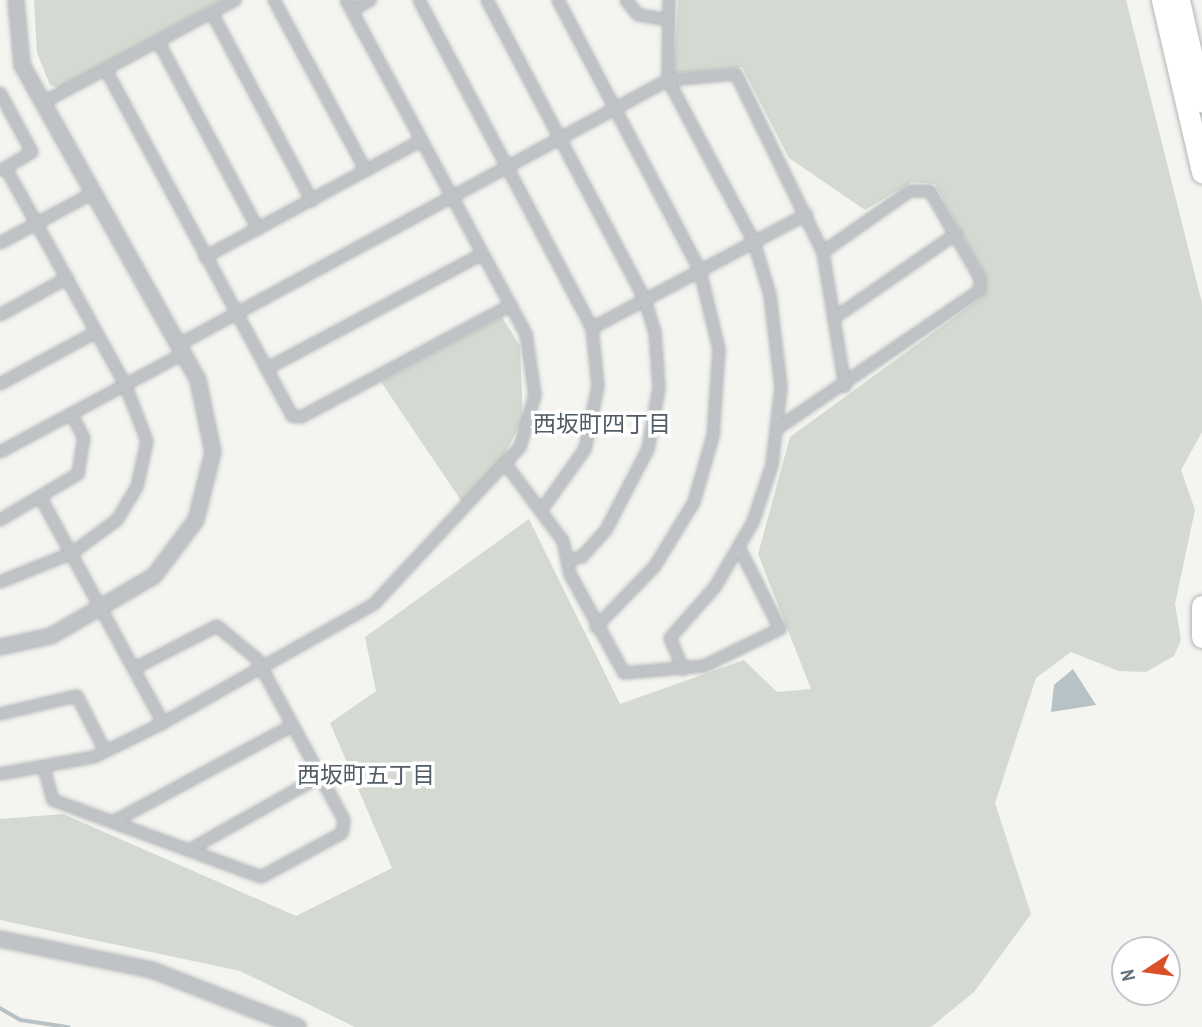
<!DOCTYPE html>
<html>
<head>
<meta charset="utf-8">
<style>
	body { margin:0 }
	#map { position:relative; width:1202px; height:1027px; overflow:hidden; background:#f4f4f0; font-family:"Archivo Narrow","Noto Sans JP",sans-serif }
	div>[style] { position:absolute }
	.green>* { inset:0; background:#d4dad1 }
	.water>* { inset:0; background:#b6c2c6 }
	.stream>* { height:3.5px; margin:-1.75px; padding:0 1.75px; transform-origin:1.75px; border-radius:1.75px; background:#b6c2c6 }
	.roads { filter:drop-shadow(0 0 2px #b2b5b8) drop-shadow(0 0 2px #b2b5b8) }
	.minor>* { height:10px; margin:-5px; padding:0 5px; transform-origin:5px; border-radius:5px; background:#bfc3c6 }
	.tertiary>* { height:14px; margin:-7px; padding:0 7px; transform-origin:7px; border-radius:7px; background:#bfc3c6 }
	.motorway>* { height:21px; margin:-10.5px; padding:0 10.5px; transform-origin:10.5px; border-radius:10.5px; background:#fff }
	span { translate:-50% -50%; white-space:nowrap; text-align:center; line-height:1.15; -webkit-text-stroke:7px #fff; paint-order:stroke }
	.neighbourhood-label { font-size:23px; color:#515c65 }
	.north { position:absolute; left:1111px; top:936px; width:70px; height:70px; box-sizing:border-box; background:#fff; border:2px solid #c1c7cc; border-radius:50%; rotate:257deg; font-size:19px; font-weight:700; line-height:28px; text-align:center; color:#64737f }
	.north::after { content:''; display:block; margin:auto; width:24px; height:32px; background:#da5129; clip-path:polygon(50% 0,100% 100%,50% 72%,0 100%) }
</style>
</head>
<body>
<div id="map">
	<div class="green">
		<div style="clip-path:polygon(34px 0,221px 0,59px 88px,50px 85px,37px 53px)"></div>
		<div style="clip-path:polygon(678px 0,1126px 0,1202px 303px,1202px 432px,1181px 470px,1195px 510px,1175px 604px,1181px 640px,1174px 656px,1146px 672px,1119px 671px,1071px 652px,1036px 678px,995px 803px,1031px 914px,974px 992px,931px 1027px,355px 1027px,240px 971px,0 920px,0 819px,63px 814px,296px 916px,392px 868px,330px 723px,376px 691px,365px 637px,529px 519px,620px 704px,744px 660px,777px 692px,811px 689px,758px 554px,790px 437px,982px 297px,985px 275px,935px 184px,912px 182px,865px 210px,789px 158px,742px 67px,674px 73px)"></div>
		<div style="clip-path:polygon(502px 317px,520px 346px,523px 419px,496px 471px,462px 502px,381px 382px)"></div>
	</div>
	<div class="water">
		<div style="clip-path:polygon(1073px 669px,1096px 705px,1051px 712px,1054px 685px)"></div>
	</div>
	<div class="stream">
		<div style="left:0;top:1008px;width:24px;rotate:30deg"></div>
		<div style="left:21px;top:1020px;width:48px;rotate:8.5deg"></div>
	</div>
	<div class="roads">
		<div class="minor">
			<div style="left:274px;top:0;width:194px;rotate:61.7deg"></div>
			<div style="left:419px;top:0;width:371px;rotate:62.2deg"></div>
			<div style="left:592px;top:328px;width:58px;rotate:84.1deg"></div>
			<div style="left:598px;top:386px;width:64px;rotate:101.7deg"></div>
			<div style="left:585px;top:449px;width:76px;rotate:125.4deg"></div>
			<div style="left:487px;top:0;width:339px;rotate:62.2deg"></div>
			<div style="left:645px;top:300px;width:34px;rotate:73deg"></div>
			<div style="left:655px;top:332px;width:56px;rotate:85.9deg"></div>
			<div style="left:659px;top:388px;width:62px;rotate:100.2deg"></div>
			<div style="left:648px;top:449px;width:91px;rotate:117.4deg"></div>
			<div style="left:606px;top:530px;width:36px;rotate:132deg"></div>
			<div style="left:582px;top:557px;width:13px;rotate:167deg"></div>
			<div style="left:558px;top:0;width:306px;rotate:62.3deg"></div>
			<div style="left:700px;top:271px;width:80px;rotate:76.3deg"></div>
			<div style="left:719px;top:349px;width:87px;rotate:93.9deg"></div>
			<div style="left:713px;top:436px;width:69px;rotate:106.1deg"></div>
			<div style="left:694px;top:502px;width:75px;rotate:121.4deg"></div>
			<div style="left:655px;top:566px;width:85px;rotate:134deg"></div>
			<div style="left:626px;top:0;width:19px;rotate:51deg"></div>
			<div style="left:638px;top:15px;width:31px;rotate:9deg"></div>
			<div style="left:669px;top:0;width:80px;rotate:90.7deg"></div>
			<div style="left:668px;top:80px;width:183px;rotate:62deg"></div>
			<div style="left:754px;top:242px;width:55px;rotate:73.2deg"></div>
			<div style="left:770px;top:295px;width:93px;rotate:83.2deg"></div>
			<div style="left:781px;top:387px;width:79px;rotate:96.6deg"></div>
			<div style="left:772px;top:465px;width:60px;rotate:108.4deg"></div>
			<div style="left:753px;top:522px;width:75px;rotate:120.3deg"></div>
			<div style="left:715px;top:587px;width:68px;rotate:131.4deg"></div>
			<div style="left:670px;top:638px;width:34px;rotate:67deg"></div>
			<div style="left:352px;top:10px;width:21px;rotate:-28deg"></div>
			<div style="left:212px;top:13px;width:213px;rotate:62deg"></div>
			<div style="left:158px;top:41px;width:213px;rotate:62deg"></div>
			<div style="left:106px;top:70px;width:393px;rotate:61.7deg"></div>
			<div style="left:292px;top:416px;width:9px;rotate:6deg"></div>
			<div style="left:301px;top:417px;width:238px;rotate:-28.1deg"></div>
			<div style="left:0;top:93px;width:67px;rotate:61.5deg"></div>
			<div style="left:32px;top:152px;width:35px;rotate:149deg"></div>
			<div style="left:42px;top:103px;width:219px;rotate:-28.1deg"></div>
			<div style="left:0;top:243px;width:108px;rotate:-28.2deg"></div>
			<div style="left:205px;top:257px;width:244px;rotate:-28.3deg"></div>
			<div style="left:0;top:315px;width:77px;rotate:-28.9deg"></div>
			<div style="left:837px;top:316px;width:145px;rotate:-34.6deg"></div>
			<div style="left:592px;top:328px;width:243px;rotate:-27.9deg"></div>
			<div style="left:178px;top:345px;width:557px;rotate:-28.41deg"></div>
			<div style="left:668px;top:80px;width:68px;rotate:-5deg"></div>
			<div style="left:736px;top:74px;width:198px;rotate:64deg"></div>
			<div style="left:823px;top:252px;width:136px;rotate:80.7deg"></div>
			<div style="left:266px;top:369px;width:245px;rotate:-28deg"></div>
			<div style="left:0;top:384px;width:109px;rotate:-28.4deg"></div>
			<div style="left:778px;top:428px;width:245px;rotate:-34.3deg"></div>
			<div style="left:980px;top:290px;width:12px;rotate:-90deg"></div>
			<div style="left:980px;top:278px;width:100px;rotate:-119.9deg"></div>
			<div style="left:930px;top:191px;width:20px;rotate:180deg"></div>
			<div style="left:910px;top:191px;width:106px;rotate:145deg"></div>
			<div style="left:0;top:452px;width:208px;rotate:-28.2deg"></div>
			<div style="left:508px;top:467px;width:92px;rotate:53.4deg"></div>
			<div style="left:563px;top:541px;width:34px;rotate:78deg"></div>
			<div style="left:570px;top:574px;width:113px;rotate:61.4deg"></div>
			<div style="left:624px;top:673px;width:80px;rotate:-5deg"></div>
			<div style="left:704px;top:666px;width:85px;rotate:-26deg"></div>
			<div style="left:780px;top:629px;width:89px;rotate:-116.6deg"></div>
			<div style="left:42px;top:500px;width:254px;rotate:61.5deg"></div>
			<div style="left:163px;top:723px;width:242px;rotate:-29.4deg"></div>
			<div style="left:374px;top:604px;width:214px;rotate:-47.1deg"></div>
			<div style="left:520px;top:447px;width:54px;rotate:-73.9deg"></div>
			<div style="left:535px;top:395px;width:62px;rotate:-98.4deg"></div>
			<div style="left:526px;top:334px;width:379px;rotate:-118.3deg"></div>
			<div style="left:0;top:520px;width:91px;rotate:-30.5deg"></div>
			<div style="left:78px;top:474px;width:36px;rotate:-81deg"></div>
			<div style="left:84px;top:438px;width:26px;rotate:-118deg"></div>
			<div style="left:0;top:582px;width:78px;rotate:-21.9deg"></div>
			<div style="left:72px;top:553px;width:56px;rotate:-36.3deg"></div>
			<div style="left:117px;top:520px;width:39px;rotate:-59deg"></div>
			<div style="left:137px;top:487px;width:47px;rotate:-77.7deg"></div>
			<div style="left:147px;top:441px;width:61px;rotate:-111.1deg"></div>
			<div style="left:125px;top:384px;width:247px;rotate:-118.9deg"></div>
			<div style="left:0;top:714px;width:79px;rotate:-13.2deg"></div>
			<div style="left:77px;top:696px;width:62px;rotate:63deg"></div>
			<div style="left:45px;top:771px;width:30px;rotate:75deg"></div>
			<div style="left:53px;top:800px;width:222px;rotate:20.3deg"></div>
			<div style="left:261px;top:877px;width:92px;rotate:-28.5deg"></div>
			<div style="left:342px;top:833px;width:13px;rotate:-81deg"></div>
			<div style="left:344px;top:820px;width:183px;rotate:-118.4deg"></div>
			<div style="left:257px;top:659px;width:52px;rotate:-140.5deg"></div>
			<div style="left:217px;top:626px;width:92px;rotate:152.9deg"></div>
			<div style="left:0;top:774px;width:96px;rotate:-10.3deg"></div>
			<div style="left:94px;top:757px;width:77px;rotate:-26.2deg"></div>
			<div style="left:113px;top:822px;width:202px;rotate:-28.3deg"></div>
			<div style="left:189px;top:850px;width:151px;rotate:-29.3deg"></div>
		</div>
		<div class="tertiary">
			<div style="left:0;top:647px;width:52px;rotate:-12.2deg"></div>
			<div style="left:51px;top:636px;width:119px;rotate:-30.2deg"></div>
			<div style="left:154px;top:576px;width:70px;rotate:-53.1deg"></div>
			<div style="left:196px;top:520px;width:70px;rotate:-76deg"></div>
			<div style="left:213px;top:452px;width:74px;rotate:-101.8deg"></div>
			<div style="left:198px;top:380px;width:361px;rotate:-119.2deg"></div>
			<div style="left:22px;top:65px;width:65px;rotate:-95.3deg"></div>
			<div style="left:0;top:939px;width:155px;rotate:11.5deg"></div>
			<div style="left:152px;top:970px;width:157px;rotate:21.3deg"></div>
		</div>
		<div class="motorway">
			<div style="left:1162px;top:0;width:177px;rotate:76.9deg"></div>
			<div style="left:1179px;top:0;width:104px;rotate:77.2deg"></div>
			<div style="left:1202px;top:606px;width:31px;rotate:90deg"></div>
		</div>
	</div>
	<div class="neighbourhood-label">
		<span style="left:602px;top:424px">西坂町四丁目</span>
		<span style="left:366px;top:775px">西坂町五丁目</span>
	</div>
	<div class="north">N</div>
</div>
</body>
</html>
